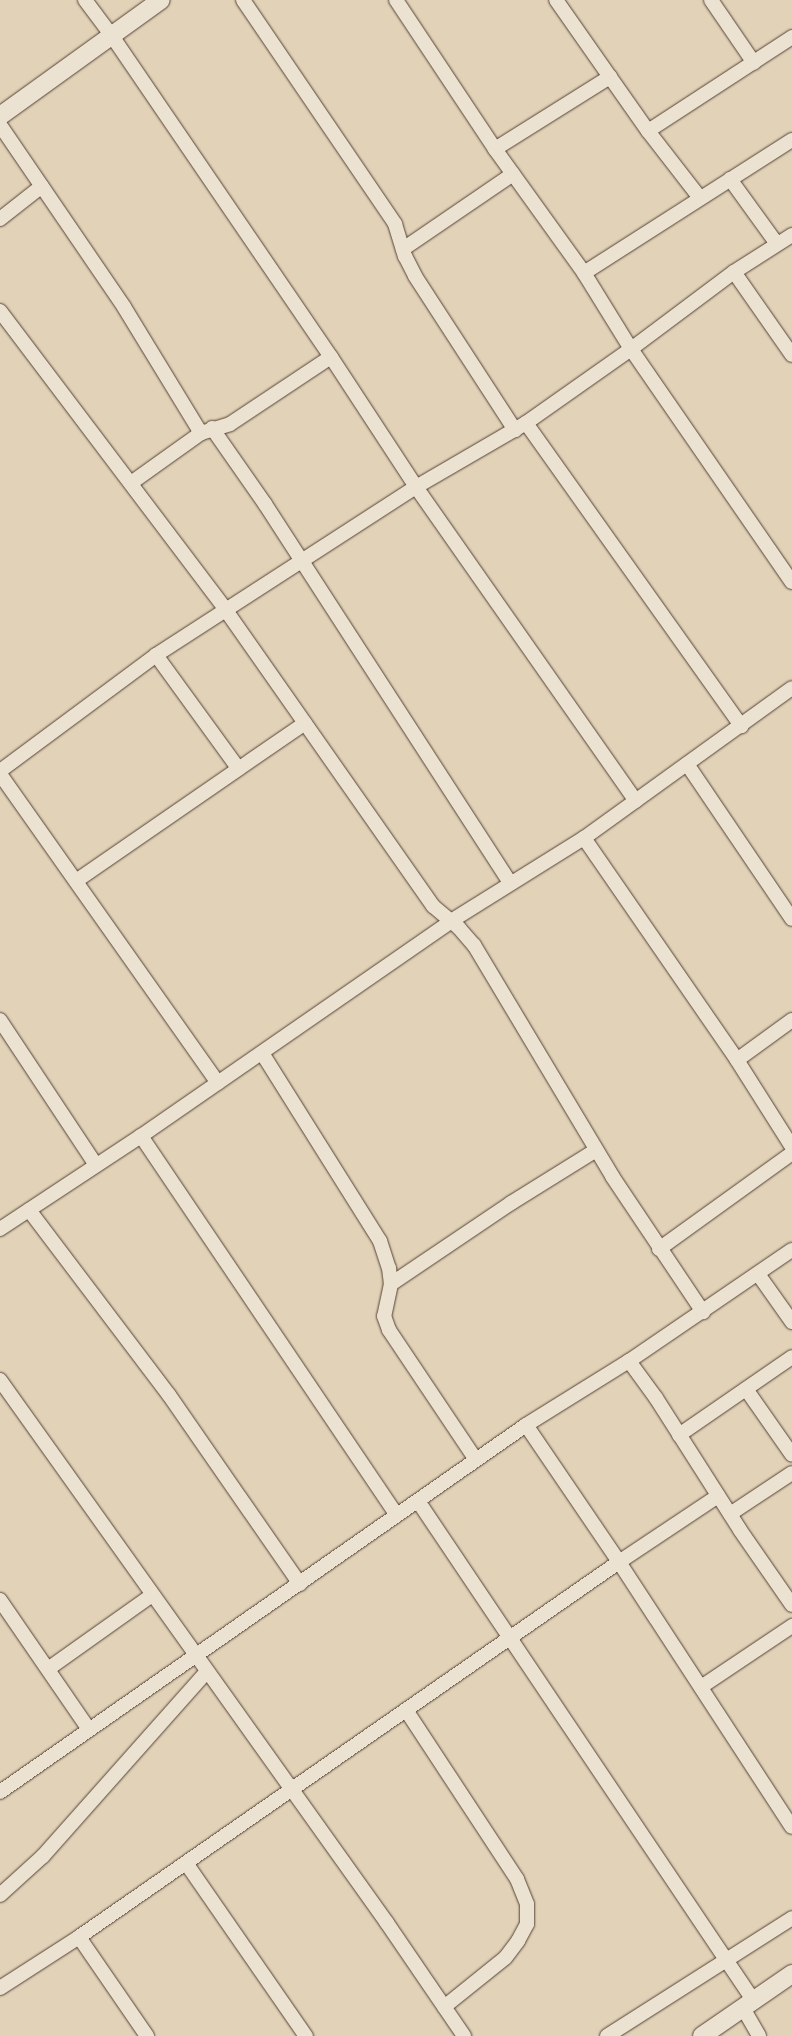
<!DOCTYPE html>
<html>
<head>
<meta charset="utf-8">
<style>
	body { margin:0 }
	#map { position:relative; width:792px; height:2036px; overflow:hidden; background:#e2d2b8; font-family:"EB Garamond",serif }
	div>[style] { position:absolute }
	.roads { filter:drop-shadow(0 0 1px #544235) drop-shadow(0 0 1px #544235) }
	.minor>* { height:14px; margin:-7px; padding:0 7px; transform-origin:7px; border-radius:7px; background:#ece2d1 }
	.tertiary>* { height:18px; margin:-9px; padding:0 9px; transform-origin:9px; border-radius:9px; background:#ece2d1 }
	span { translate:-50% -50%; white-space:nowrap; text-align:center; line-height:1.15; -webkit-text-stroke:4px #ece2d1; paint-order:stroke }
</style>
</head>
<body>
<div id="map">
	<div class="roads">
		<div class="minor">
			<div style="left:85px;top:0;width:45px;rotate:53.1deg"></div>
			<div style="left:112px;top:36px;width:389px;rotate:55.7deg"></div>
			<div style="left:331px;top:357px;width:155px;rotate:56.8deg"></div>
			<div style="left:416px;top:487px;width:383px;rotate:55deg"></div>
			<div style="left:243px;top:0;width:271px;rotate:55.8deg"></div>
			<div style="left:395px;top:224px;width:34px;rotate:73deg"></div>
			<div style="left:405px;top:256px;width:22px;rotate:63deg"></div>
			<div style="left:415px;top:276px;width:184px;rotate:57deg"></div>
			<div style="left:396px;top:0;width:179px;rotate:56.4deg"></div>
			<div style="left:495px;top:149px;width:153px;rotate:54.3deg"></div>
			<div style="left:584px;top:273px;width:89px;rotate:58.3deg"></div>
			<div style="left:631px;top:349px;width:283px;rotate:55.4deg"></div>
			<div style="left:711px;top:0;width:76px;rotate:55.7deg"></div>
			<div style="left:610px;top:77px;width:66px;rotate:54.9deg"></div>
			<div style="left:648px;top:131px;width:85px;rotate:52.2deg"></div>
			<div style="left:0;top:125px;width:220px;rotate:55.7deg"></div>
			<div style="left:124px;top:307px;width:148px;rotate:58.6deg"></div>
			<div style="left:648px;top:131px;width:172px;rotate:-33.1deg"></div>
			<div style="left:495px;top:149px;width:136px;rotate:-32.1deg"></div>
			<div style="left:610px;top:77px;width:94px;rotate:-125deg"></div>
			<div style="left:730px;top:179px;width:80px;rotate:54.1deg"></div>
			<div style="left:0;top:219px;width:53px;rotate:-38.2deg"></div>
			<div style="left:403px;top:249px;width:133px;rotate:-34.3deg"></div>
			<div style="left:734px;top:272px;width:101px;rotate:55.1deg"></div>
			<div style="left:584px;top:273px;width:247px;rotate:-32.6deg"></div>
			<div style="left:0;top:311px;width:373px;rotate:52.9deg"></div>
			<div style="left:225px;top:609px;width:363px;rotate:55deg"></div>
			<div style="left:433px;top:906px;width:34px;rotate:40deg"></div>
			<div style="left:459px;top:928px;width:23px;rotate:49deg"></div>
			<div style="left:474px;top:945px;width:269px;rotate:59.1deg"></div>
			<div style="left:612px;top:1176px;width:164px;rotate:56.2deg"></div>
			<div style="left:526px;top:423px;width:372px;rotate:54.6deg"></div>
			<div style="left:212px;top:428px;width:93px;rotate:55.1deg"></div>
			<div style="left:265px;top:504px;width:451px;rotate:57.1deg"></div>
			<div style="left:131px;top:483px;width:86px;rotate:-35.5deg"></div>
			<div style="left:201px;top:433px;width:30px;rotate:-17deg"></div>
			<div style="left:230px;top:424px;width:121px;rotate:-33.6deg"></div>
			<div style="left:156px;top:655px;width:140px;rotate:54deg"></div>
			<div style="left:687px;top:764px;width:187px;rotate:55.9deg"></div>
			<div style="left:0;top:771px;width:194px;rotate:-36.6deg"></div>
			<div style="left:156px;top:655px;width:310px;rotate:-32.9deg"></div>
			<div style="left:416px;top:487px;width:127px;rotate:-30.2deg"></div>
			<div style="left:526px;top:423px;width:128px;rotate:-35.2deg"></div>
			<div style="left:631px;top:349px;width:129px;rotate:-36.8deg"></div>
			<div style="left:734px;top:272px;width:69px;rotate:-32.5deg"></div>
			<div style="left:0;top:774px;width:378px;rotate:54.8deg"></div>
			<div style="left:584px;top:838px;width:270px;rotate:55.4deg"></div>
			<div style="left:737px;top:1060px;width:103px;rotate:57.7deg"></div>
			<div style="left:76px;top:881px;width:278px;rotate:-34.6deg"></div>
			<div style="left:0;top:1020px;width:174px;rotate:56.5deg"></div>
			<div style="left:262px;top:1053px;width:222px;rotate:57.9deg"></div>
			<div style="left:380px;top:1241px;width:28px;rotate:72deg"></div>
			<div style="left:389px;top:1268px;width:16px;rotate:83deg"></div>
			<div style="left:391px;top:1284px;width:33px;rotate:102deg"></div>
			<div style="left:384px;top:1316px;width:15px;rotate:70deg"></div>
			<div style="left:389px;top:1330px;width:156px;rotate:56.2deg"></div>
			<div style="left:737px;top:1060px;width:68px;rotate:-36deg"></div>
			<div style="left:141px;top:1136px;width:457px;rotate:56deg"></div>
			<div style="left:29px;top:1210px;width:232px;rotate:52.9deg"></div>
			<div style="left:169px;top:1395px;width:230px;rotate:55.3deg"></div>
			<div style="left:0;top:1229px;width:169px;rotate:-33.4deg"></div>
			<div style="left:141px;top:1136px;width:377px;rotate:-34.7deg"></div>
			<div style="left:451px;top:921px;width:157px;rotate:-32deg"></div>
			<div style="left:584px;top:838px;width:256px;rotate:-35.8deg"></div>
			<div style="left:659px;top:1249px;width:164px;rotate:-35.8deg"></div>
			<div style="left:758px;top:1274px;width:59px;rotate:54.7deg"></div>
			<div style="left:391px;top:1284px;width:145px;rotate:-34deg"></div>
			<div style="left:511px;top:1203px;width:100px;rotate:-31.9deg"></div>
			<div style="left:629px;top:1361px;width:46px;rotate:53.9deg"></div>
			<div style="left:656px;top:1398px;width:156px;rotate:57.5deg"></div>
			<div style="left:740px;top:1530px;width:91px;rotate:55.3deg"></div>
			<div style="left:0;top:1380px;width:667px;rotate:54.52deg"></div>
			<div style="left:387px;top:1923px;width:137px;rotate:55.7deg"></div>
			<div style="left:746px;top:1389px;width:80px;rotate:55.1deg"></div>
			<div style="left:526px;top:1425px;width:166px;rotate:55.8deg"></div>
			<div style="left:619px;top:1562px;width:316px;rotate:56.9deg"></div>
			<div style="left:679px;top:1435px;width:137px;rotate:-34.6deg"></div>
			<div style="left:418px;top:1501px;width:601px;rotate:56.12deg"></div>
			<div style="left:730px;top:1514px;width:74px;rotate:-33.5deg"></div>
			<div style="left:0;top:1600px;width:155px;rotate:55.5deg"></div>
			<div style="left:48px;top:1669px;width:128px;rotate:-35.4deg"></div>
			<div style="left:701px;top:1687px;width:110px;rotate:-33.8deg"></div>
			<div style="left:406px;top:1710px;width:202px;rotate:56.7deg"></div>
			<div style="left:517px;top:1879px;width:27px;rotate:68deg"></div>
			<div style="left:527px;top:1904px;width:20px;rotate:90deg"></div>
			<div style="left:527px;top:1924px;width:19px;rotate:118deg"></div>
			<div style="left:518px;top:1941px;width:21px;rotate:127deg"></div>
			<div style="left:505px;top:1958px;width:78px;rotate:141.2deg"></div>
			<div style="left:0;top:1792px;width:641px;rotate:-34.9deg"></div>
			<div style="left:526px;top:1425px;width:121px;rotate:-31.9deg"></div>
			<div style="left:629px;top:1361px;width:197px;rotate:-34.3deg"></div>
			<div style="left:186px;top:1863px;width:211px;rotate:55.3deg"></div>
			<div style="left:0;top:1895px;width:58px;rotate:-42.2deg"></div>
			<div style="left:43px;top:1856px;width:247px;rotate:-48.4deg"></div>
			<div style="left:0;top:1988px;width:94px;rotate:-32.8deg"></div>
			<div style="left:743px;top:2008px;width:32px;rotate:60deg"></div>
			<div style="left:147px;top:2036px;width:120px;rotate:-124.5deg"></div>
			<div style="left:79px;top:1937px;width:657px;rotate:-34.78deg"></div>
			<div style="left:619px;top:1562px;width:119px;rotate:-33.7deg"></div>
			<div style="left:607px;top:2036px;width:219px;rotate:-32.5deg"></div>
		</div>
		<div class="tertiary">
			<div style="left:0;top:116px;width:198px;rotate:-35.8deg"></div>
			<div style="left:702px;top:2036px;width:109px;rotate:-34.6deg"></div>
		</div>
	</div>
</div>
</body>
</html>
